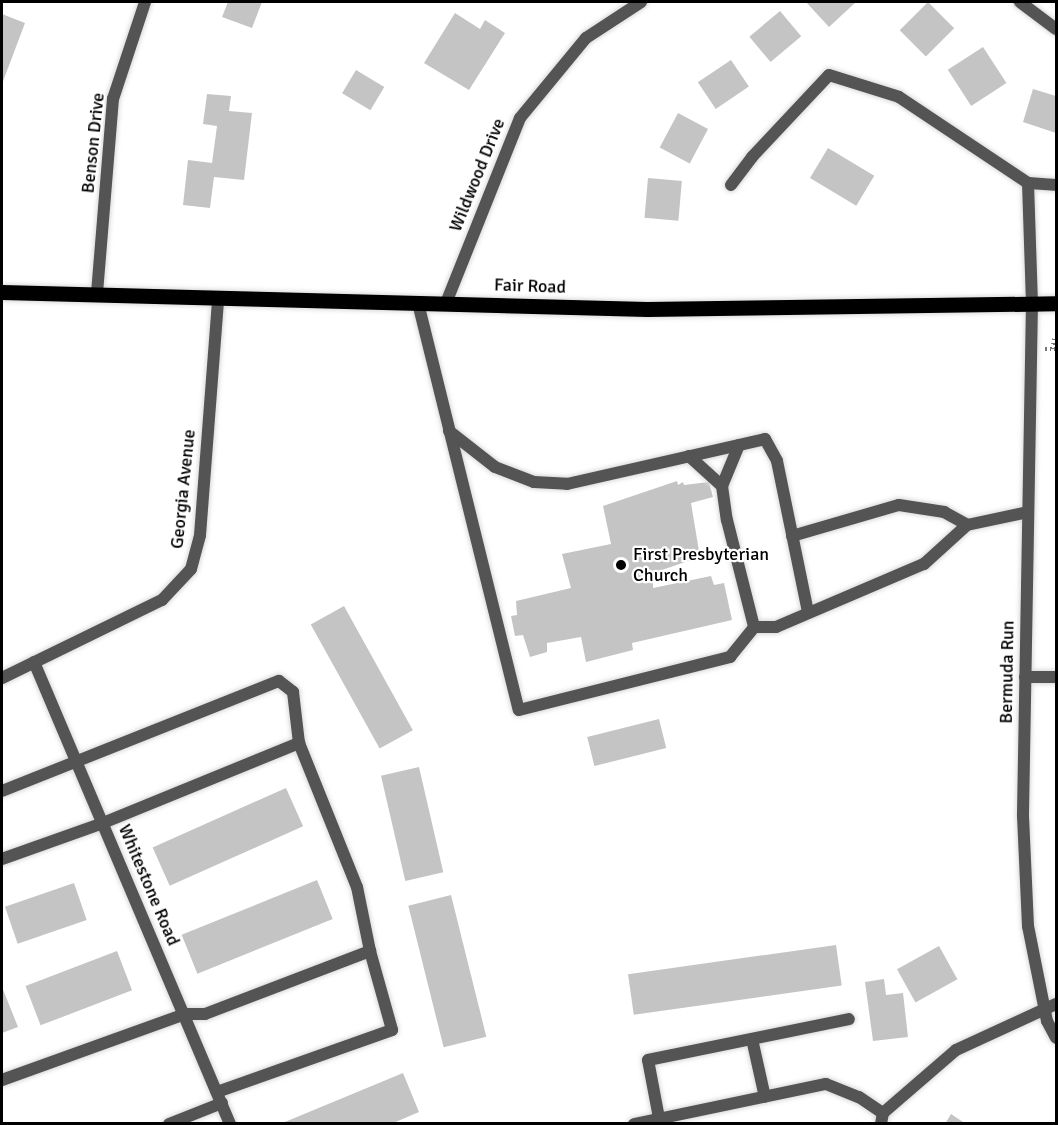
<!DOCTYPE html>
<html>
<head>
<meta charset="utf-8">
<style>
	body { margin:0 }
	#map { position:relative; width:1058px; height:1125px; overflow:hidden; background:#fff; font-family:Signika,sans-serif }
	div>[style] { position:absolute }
	.building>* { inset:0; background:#c4c4c4; transform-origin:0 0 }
	.path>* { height:4px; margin-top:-2px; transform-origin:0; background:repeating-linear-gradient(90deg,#767676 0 1.5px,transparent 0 4.5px) }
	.roads { filter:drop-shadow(0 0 2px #dbdbdb) drop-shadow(0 0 2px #dbdbdb) }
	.lane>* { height:12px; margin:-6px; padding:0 6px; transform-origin:6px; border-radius:6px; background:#545454 }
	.street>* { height:12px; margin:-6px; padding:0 6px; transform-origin:6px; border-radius:6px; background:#545454 }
	.primary>* { height:15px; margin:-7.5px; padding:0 7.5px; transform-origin:7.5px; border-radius:7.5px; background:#000 }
	.dots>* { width:16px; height:16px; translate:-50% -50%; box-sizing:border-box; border:3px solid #fff; border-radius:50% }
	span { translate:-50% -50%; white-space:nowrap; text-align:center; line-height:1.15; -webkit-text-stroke:4.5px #fff; paint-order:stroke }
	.street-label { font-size:18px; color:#000 }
	.poi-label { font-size:18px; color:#000 }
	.left { translate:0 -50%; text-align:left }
	.frame { position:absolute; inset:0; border:3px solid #000; pointer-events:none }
</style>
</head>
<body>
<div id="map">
	<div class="building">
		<div style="clip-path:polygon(228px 2px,262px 2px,252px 28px,222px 17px)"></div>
		<div style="clip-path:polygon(806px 2px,856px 2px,829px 27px)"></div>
		<div style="left:928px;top:2px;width:37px;height:40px;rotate:45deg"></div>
		<div style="left:780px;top:11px;width:33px;height:40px;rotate:50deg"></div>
		<div style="clip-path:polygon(455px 13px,480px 29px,485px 20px,505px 33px,469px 90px,424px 63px)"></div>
		<div style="clip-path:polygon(2px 14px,25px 23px,2px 84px)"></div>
		<div style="left:983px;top:47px;width:43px;height:42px;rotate:57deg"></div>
		<div style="left:731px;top:60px;width:32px;height:40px;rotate:56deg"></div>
		<div style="left:356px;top:70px;width:33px;height:27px;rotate:31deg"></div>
		<div style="clip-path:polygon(1033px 89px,1056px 96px,1056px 133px,1023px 122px)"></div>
		<div style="clip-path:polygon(207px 94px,231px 96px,229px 111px,252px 113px,244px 180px,214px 177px,210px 208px,183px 205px,188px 160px,212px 163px,217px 126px,203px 124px)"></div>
		<div style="left:678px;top:113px;width:34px;height:39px;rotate:28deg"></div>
		<div style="left:828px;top:148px;width:54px;height:35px;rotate:31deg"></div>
		<div style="left:648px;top:178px;width:34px;height:40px;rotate:5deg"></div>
		<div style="clip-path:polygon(677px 481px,678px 485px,683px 482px,684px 485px,709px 482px,713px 497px,691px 503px,700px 557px,653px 573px,653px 588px,711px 576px,714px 585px,724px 583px,732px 620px,632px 643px,633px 650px,586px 662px,581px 637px,547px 643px,547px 652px,530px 657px,523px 635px,515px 636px,511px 616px,517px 615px,516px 601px,571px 588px,562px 554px,611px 544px,603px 506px)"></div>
		<div style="left:344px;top:606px;width:142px;height:38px;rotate:61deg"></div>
		<div style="left:659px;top:719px;width:30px;height:74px;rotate:76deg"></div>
		<div style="left:419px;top:767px;width:108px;height:39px;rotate:77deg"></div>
		<div style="left:286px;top:788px;width:42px;height:146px;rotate:66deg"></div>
		<div style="left:317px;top:880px;width:42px;height:146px;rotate:68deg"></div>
		<div style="left:74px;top:883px;width:39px;height:73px;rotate:71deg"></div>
		<div style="left:451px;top:895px;width:146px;height:44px;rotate:76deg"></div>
		<div style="left:836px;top:945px;width:41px;height:210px;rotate:82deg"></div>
		<div style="left:939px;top:946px;width:38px;height:48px;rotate:61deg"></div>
		<div style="left:117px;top:951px;width:42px;height:98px;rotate:69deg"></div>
		<div style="clip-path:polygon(884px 979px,886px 995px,903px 993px,908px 1037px,873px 1041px,865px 982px)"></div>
		<div style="clip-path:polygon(2px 987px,18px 1027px,2px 1033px)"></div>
		<div style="clip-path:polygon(403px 1073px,419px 1112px,391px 1124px,280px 1124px)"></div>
		<div style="clip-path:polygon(951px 1114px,966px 1124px,945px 1124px)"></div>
	</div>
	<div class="path">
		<div style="left:1045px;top:349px;width:11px"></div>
		<div style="left:1052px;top:349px;width:13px;rotate:-77deg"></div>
	</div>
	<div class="roads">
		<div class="lane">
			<div style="left:418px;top:303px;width:419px;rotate:76.1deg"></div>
			<div style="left:519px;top:710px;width:218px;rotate:-14.1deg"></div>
			<div style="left:730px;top:657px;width:38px;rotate:-51deg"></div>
			<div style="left:754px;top:627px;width:22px"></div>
			<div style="left:776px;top:627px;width:161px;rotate:-23.1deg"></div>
			<div style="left:924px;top:564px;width:58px;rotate:-42.2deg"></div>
			<div style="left:967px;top:525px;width:62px;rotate:-12deg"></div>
			<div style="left:449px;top:431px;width:58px;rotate:38deg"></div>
			<div style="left:495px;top:467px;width:42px;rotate:21deg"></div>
			<div style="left:534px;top:482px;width:33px;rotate:3deg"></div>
			<div style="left:567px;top:484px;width:203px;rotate:-12.8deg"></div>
			<div style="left:765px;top:439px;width:25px;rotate:61deg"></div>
			<div style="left:777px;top:461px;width:154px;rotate:78.4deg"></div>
			<div style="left:739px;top:445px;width:44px;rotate:112.5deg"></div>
			<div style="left:722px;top:486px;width:34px;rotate:82deg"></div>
			<div style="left:727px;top:520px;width:110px;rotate:75.8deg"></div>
			<div style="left:689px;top:456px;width:45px;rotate:42.3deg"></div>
			<div style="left:792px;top:536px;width:111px;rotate:-16.2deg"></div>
			<div style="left:899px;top:505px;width:46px;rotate:8.8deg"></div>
			<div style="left:944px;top:512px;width:26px;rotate:29deg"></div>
			<div style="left:1025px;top:677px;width:31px"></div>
			<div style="left:2px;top:791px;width:298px;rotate:-21.7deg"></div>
			<div style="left:279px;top:681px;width:18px;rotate:38deg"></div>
			<div style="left:293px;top:692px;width:51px;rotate:83.3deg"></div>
			<div style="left:2px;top:859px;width:107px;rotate:-19.6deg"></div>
			<div style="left:103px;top:823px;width:212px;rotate:-22.2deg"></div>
			<div style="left:299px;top:743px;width:155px;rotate:68.1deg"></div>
			<div style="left:357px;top:887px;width:65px;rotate:78.5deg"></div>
			<div style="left:752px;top:1039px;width:59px;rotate:77.4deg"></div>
			<div style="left:2px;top:1080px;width:195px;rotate:-19.8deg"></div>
			<div style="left:185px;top:1014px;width:20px"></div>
			<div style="left:205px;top:1014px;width:177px;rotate:-20.9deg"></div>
			<div style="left:370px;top:951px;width:82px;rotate:74.4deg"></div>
			<div style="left:392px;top:1030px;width:186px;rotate:160.5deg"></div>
			<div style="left:659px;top:1118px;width:59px;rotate:-100.7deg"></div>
			<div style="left:648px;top:1060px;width:205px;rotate:-11.5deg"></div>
			<div style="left:169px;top:1124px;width:57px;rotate:-21.6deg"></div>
			<div style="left:634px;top:1124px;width:196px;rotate:-11.8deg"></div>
			<div style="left:826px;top:1084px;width:35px;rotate:22deg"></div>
			<div style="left:859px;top:1097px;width:29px;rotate:34deg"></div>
			<div style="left:881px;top:1124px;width:11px;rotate:-80deg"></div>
			<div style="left:883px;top:1113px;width:96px;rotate:-40.8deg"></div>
			<div style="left:956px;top:1050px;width:110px;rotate:-24.7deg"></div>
		</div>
		<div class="street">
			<div style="left:1020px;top:2px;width:45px;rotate:36.9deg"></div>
			<div style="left:1028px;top:183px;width:120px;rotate:88.1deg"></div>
			<div style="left:1032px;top:303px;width:513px;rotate:91.01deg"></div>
			<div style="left:1023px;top:816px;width:110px;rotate:87.4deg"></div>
			<div style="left:1028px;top:926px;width:97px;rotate:78.7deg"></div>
			<div style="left:1047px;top:1021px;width:19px;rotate:62deg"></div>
			<div style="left:1028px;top:183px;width:28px;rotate:4deg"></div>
			<div style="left:731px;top:185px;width:35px;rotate:-53deg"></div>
			<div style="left:752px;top:157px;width:112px;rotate:-46.8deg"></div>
			<div style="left:829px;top:75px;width:73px;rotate:17.4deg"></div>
			<div style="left:899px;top:97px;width:155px;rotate:33.7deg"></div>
			<div style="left:97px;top:293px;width:195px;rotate:-85.3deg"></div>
			<div style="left:113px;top:99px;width:102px;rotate:-71.7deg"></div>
			<div style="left:446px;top:303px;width:199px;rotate:-68.2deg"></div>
			<div style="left:520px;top:118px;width:104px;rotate:-50.5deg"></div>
			<div style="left:586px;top:38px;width:66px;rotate:-33.2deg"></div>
			<div style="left:34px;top:662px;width:502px;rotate:67.01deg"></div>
			<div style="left:2px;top:678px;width:178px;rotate:-26deg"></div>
			<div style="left:162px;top:600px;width:42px;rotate:-46.9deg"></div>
			<div style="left:191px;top:569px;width:35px;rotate:-75deg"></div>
			<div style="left:200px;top:535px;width:235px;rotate:-85.6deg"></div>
		</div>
		<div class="primary">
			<div style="left:2px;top:292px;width:645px;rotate:1.51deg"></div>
			<div style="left:647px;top:309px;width:409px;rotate:-0.8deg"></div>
		</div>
	</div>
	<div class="dots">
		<div style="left:621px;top:565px;background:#000"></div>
	</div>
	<div class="street-label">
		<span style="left:93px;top:143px;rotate:-84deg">Benson Drive</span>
		<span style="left:477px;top:175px;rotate:-68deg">Wildwood Drive</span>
		<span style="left:530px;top:286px;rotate:2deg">Fair Road</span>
		<span style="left:183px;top:489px;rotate:-84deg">Georgia Avenue</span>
		<span style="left:1007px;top:672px;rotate:-89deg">Bermuda Run</span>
		<span style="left:149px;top:885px;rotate:67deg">Whitestone Road</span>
	</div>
	<div class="poi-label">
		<span class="left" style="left:633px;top:565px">First Presbyterian<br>Church</span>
	</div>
	<div class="frame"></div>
</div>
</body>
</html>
